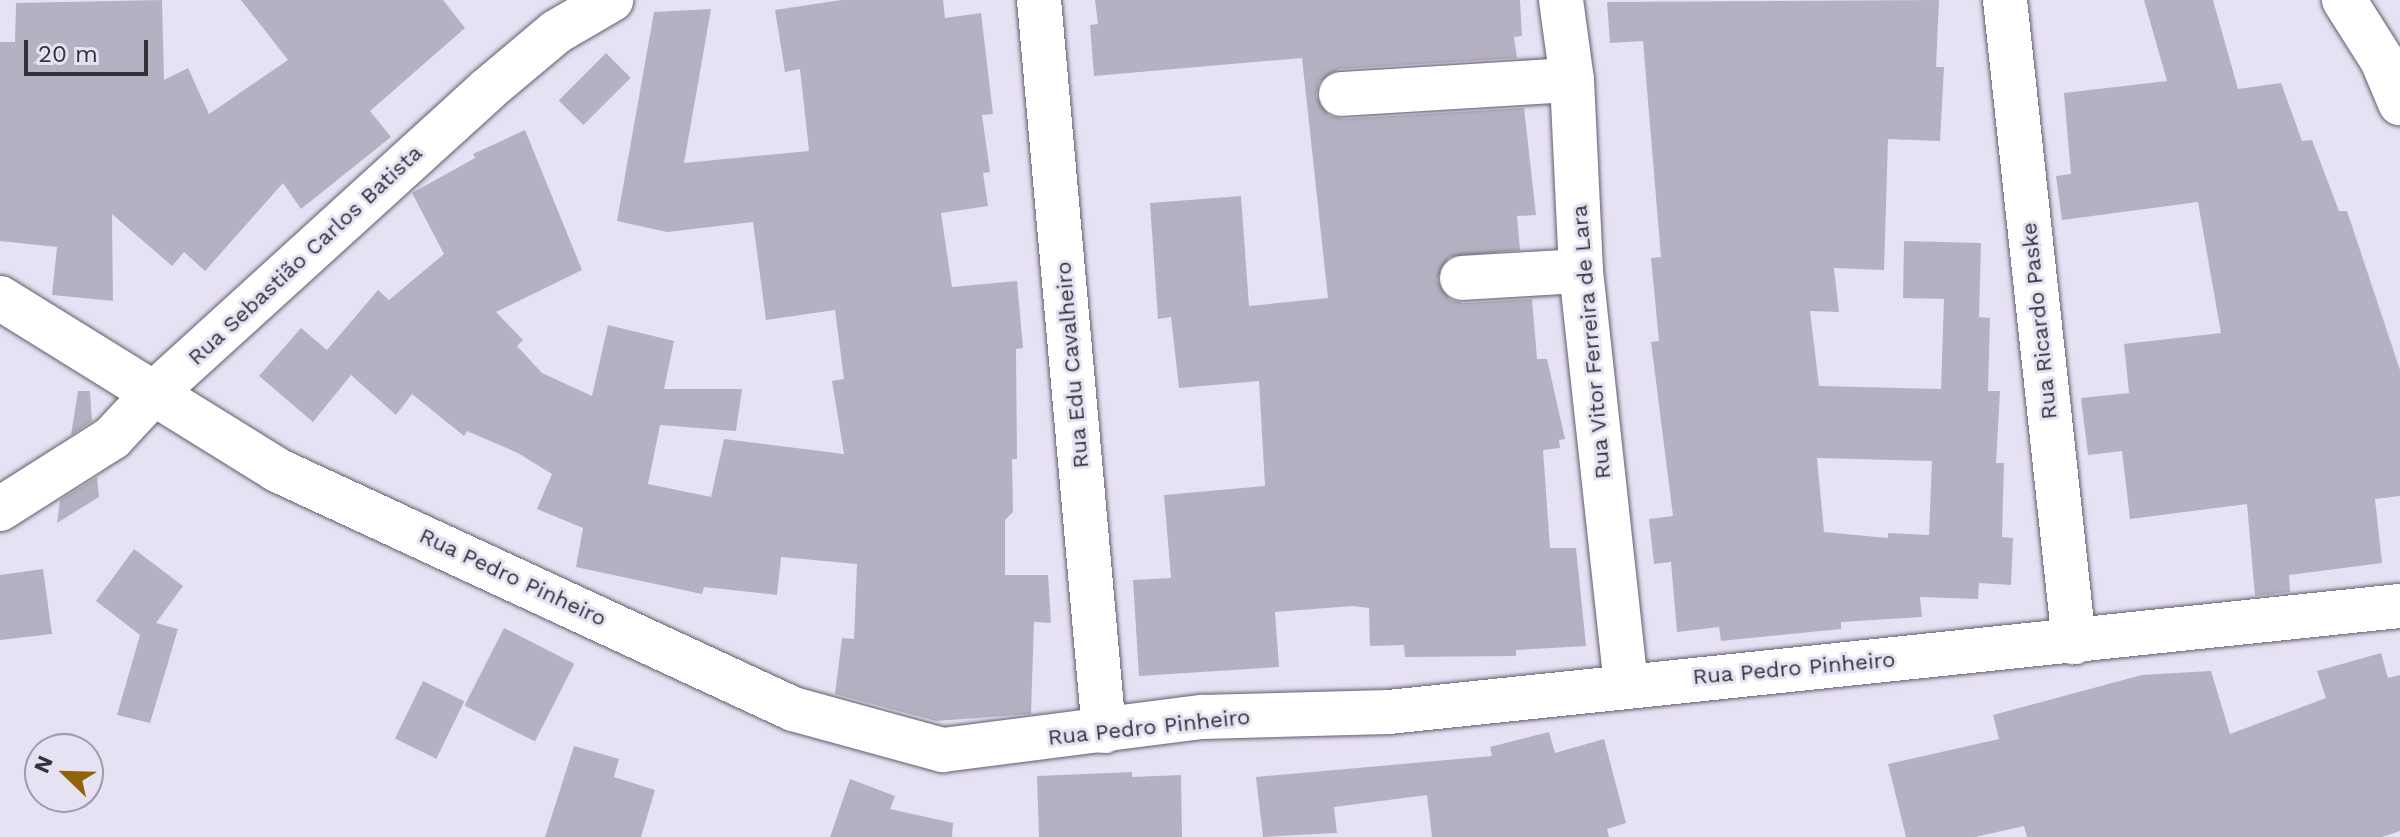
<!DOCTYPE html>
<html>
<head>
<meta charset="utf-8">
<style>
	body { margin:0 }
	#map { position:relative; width:2400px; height:837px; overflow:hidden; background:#e7e1f4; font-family:"Work Sans",sans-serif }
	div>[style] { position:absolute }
	.building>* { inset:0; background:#b6b1c2; transform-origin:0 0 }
	.roads { filter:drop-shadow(0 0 2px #625d6d) drop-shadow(0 0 2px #625d6d) }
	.minor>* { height:44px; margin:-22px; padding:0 22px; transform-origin:22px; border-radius:22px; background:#fff }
	.major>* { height:44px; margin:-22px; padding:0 22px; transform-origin:22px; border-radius:22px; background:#fff }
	span { translate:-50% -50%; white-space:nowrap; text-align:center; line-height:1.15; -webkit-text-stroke:6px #e7e1f4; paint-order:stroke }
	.street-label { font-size:22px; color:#35333a }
	.north { position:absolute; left:24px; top:733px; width:80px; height:80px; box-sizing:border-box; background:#e7e1f4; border:2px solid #a09baa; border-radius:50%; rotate:293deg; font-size:22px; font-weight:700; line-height:32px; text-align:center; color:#35333a }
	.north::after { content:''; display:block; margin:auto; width:28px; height:36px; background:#8f630a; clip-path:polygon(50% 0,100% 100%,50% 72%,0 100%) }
	.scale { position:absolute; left:24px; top:40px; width:124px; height:36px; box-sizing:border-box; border:4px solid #35333a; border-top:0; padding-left:10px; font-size:24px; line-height:28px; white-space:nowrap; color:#35333a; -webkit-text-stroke:6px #e7e1f4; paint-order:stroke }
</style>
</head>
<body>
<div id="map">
	<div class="building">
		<div style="clip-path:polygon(162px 0,164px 80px,188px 68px,209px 114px,288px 60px,241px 0,443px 0,465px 28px,370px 111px,391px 137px,301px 209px,283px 183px,205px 271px,184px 252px,172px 266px,112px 214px,113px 301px,52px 295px,57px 247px,0 241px,0 42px,15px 42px,16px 3px)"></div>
		<div style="clip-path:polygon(841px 0,943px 0,945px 18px,981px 13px,993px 114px,982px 115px,990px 172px,983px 173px,988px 206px,941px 213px,952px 287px,1017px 281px,1023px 348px,1016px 349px,1017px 459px,1012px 459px,1013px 512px,1005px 520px,1005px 575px,1048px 575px,1051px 623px,1034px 622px,1031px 714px,936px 721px,835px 694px,842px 638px,854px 639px,857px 564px,781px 557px,777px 595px,704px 587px,702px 594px,576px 567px,583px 528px,537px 509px,552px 474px,518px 453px,467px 431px,464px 436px,412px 394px,396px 415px,351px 375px,313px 422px,259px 376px,301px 328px,327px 350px,378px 290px,389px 300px,444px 254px,412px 193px,475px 158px,473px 154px,525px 130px,582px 270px,496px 312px,523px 340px,517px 346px,542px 373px,592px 396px,608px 325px,674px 341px,664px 389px,742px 389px,736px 431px,660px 425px,648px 484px,711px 497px,724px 439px,844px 454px,832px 381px,844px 379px,835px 310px,766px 320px,753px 222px,667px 232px,617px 221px,654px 12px,711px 9px,684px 163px,809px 151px,800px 69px,785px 72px,775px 10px)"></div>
		<div style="clip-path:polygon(1095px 0,1520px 0,1522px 36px,1514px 37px,1517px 58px,1339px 69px,1319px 82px,1316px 96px,1329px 116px,1343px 119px,1524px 108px,1536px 215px,1517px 216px,1520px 250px,1449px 257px,1437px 280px,1450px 300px,1463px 303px,1532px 299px,1537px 359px,1547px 359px,1565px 439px,1559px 440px,1560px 448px,1543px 450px,1550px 548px,1576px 548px,1586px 646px,1516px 650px,1516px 656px,1405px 657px,1404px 645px,1370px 646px,1369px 608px,1352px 606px,1275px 612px,1279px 667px,1139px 676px,1133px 580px,1171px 578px,1164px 495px,1265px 486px,1259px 381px,1179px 388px,1171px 317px,1158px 319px,1150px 203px,1241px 196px,1249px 306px,1328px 298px,1302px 58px,1094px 76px,1090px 25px,1098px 24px)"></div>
		<div style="clip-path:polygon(evenodd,1939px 0,1936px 67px,1944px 67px,1940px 141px,1888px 139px,1884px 270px,1834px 268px,1839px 312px,1810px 311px,1819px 386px,1941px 389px,1944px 299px,1903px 298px,1904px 241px,1981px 243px,1979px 317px,1990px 318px,1988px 391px,2000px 391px,1996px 463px,2004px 463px,2002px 537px,2013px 538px,2011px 585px,1979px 583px,1978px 599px,1920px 597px,1922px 617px,1841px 622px,1841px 629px,1721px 641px,1719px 627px,1677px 632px,1671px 562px,1654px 564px,1649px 519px,1673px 516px,1651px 342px,1659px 341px,1651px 258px,1661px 257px,1643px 41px,1610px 43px,1607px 2px,1939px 0,1817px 458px,1932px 461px,1929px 535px,1888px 533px,1888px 538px,1824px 532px,1817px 458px)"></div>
		<div style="clip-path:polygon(2144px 0,2213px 0,2238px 89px,2281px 83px,2302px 141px,2312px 140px,2339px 211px,2347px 211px,2400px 370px,2400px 496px,2375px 499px,2382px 563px,2289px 575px,2290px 592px,2255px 596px,2247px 504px,2130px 519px,2122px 451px,2088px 455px,2081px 398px,2129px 393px,2124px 344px,2221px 333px,2198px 202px,2062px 220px,2056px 176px,2071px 174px,2064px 93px,2167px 81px)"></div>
		<div style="left:606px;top:53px;width:35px;height:67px;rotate:45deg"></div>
		<div style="clip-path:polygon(78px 391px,90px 391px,92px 421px,71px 435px)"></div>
		<div style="clip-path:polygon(97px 477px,99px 497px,57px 523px,60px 500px)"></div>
		<div style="clip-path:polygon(134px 549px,183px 586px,156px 623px,178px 629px,150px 723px,117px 715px,140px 635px,96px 601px)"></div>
		<div style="clip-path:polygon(43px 569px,52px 634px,0 640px,0 575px)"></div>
		<div style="left:504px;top:628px;width:79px;height:87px;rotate:27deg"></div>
		<div style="clip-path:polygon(2381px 653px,2388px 678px,2400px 675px,2400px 831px,2382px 837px,2027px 837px,2024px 826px,1975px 837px,1906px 837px,1888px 764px,1999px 739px,1993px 715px,2142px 675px,2211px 671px,2230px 734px,2326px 698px,2317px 671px)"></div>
		<div style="left:423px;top:681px;width:46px;height:64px;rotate:26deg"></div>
		<div style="clip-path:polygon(1549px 732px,1555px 753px,1604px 739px,1626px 823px,1607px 829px,1609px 837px,1432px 837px,1427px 795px,1334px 807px,1337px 833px,1263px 837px,1256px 777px,1492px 756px,1490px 747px)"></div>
		<div style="clip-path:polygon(574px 746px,619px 759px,614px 777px,655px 790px,641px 837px,545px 837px)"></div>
		<div style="clip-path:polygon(1132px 772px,1132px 777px,1181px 775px,1182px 837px,1039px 837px,1037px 776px)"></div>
		<div style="clip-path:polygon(850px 779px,895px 796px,890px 809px,953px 823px,952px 837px,830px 837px)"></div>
	</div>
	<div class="roads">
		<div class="minor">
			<div style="left:1039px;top:0;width:734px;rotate:84.92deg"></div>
			<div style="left:1561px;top:0;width:81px;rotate:82.2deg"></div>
			<div style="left:1572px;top:80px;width:191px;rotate:87.3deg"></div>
			<div style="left:1581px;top:271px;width:414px;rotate:83.8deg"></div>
			<div style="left:2005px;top:0;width:646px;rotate:83.87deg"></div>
			<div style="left:1341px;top:94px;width:231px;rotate:-3.5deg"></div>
			<div style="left:1462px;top:278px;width:119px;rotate:-3.4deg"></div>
			<div style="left:0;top:298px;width:326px;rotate:31.8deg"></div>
			<div style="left:277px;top:470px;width:569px;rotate:24.85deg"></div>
			<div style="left:793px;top:709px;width:156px;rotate:15.3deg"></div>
			<div style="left:943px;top:750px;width:261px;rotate:-7.3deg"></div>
			<div style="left:1202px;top:717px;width:187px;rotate:-1.5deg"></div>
			<div style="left:1389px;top:712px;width:1017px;rotate:-5.99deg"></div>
			<div style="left:0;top:509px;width:133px;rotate:-32.4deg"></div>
			<div style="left:112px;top:438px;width:57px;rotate:-47.1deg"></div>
			<div style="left:151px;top:396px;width:454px;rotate:-42.3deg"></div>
			<div style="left:487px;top:90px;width:90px;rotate:-40deg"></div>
			<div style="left:556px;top:32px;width:64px;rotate:-30.2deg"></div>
		</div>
		<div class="major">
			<div style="left:2344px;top:0;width:71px;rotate:57.7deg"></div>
			<div style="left:2382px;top:60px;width:47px;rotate:67.3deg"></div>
		</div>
	</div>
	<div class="street-label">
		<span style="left:305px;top:255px;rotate:-43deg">Rua Sebastião Carlos Batista</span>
		<span style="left:2039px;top:321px;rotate:-96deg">Rua Ricardo Paske</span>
		<span style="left:1591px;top:342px;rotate:-95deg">Rua Vitor Ferreira de Lara</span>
		<span style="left:1072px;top:365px;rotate:-95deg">Rua Edu Cavalheiro</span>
		<span style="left:513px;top:577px;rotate:25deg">Rua Pedro Pinheiro</span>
		<span style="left:1794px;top:668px;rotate:-5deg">Rua Pedro Pinheiro</span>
		<span style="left:1149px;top:727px;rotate:-6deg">Rua Pedro Pinheiro</span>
	</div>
	<div class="north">N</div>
	<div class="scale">20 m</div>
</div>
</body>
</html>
